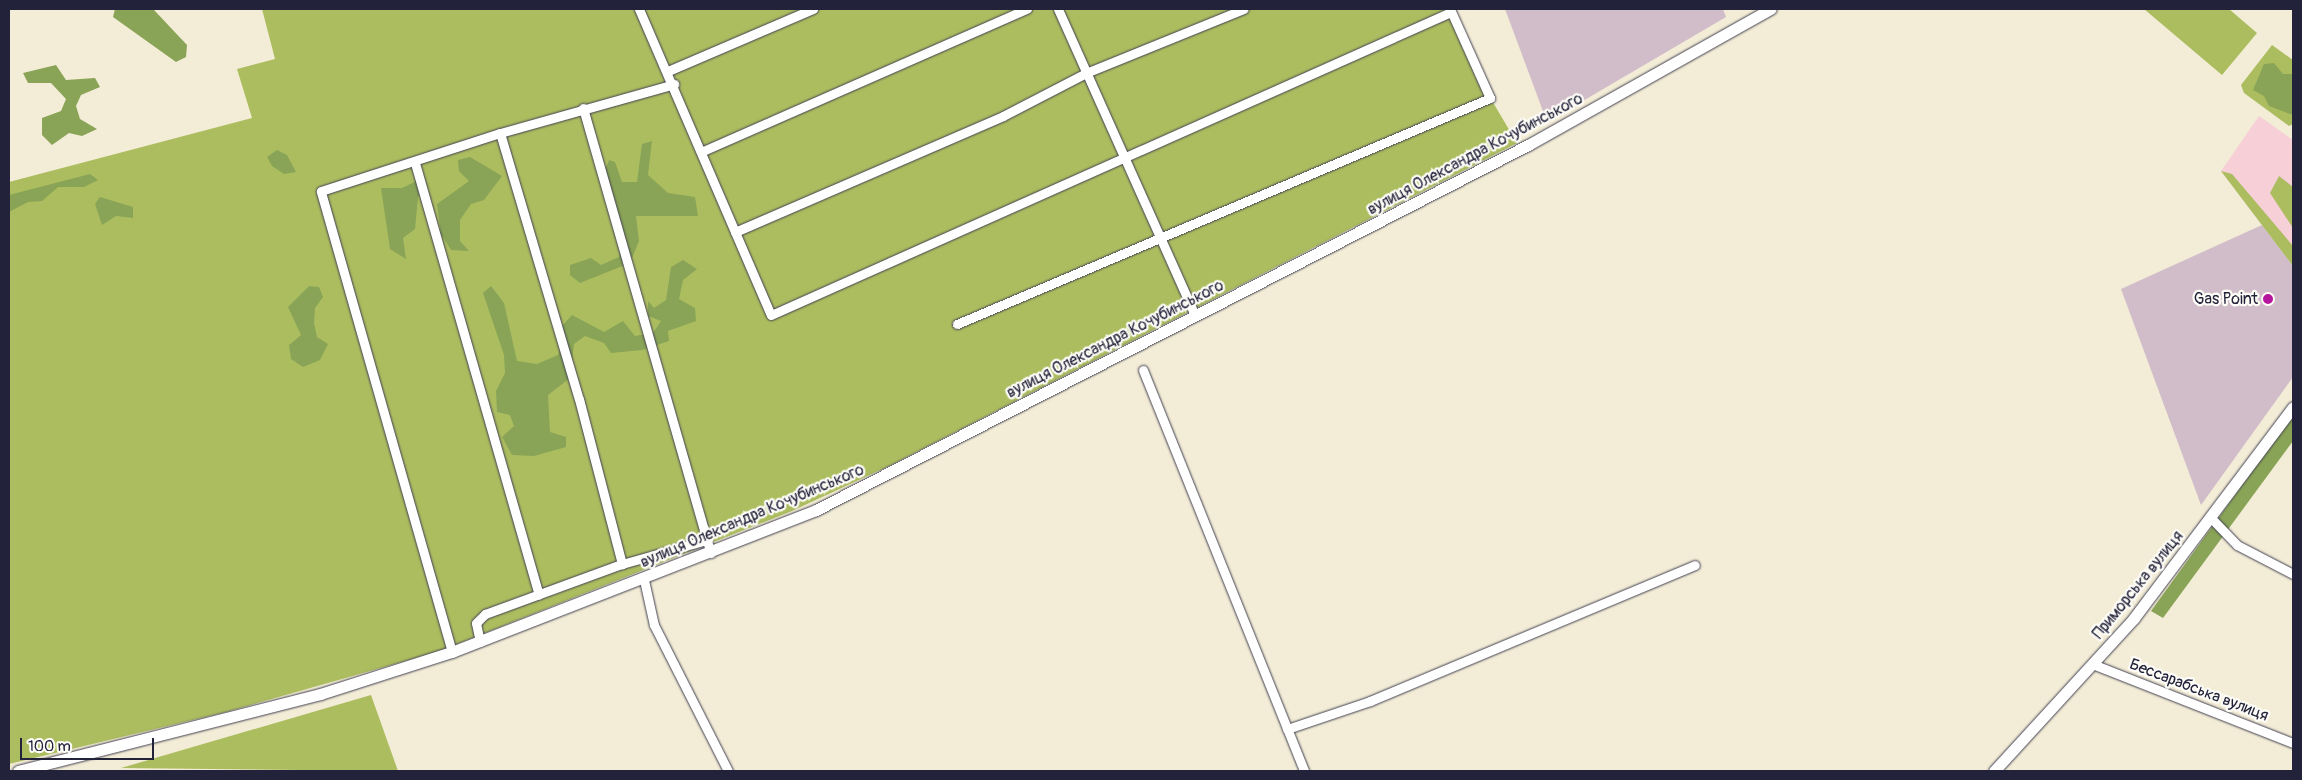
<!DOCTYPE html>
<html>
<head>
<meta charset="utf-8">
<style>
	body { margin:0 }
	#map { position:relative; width:2302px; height:780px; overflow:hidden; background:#f3ecd6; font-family:Pangolin,sans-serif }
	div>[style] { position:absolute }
	.built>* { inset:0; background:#f6cfd7 }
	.industrial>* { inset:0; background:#d1bdc9 }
	.green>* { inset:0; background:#acbd60 }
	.forest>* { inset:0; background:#89a456 }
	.roads { filter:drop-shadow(0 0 1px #414052) drop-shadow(0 0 1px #414052) }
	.minor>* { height:9px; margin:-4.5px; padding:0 4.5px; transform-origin:4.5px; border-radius:4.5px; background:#fff }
	.tertiary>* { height:11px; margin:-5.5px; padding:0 5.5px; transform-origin:5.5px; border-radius:5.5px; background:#fff }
	.dots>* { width:14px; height:14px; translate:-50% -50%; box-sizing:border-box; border:2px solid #fdfcf7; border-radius:50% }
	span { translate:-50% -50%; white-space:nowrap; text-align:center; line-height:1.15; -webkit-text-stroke:4.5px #fdfcf7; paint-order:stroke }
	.street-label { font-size:16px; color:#22223b }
	.poi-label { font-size:16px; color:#22223b }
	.right { translate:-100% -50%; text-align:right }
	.frame { position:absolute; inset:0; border:10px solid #22223b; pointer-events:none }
	.scale { position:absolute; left:20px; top:738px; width:134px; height:22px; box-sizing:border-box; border:2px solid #22223b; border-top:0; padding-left:6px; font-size:15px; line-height:18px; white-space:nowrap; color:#22223b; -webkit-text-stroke:4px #fdfcf7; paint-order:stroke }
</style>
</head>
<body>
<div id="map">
	<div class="built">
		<div style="clip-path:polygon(2259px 116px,2293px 140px,2293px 266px,2221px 171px)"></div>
	</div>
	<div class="industrial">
		<div style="clip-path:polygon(1505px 9px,1723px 9px,1726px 17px,1547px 122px)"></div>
		<div style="clip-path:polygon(2262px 225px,2293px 266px,2293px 377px,2201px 505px,2121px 289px)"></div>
	</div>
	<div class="green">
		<div style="clip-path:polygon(262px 9px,1447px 9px,1472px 67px,1517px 143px,891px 465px,792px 511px,437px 652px,226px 712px,9px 764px,9px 182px,252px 118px,237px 69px,275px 59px)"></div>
		<div style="clip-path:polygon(2144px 9px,2229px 9px,2257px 33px,2222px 75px)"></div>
		<div style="clip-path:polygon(2272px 45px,2293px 60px,2293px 124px,2289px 126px,2244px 93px,2241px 85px)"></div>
		<div style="clip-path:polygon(2221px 171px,2232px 174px,2293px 246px,2293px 266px)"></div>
		<div style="clip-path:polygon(2279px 176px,2293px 187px,2293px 228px,2270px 193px)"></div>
		<div style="clip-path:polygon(371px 695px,398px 771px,121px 768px)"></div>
	</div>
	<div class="forest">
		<div style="clip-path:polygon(115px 9px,154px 10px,187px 45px,186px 57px,176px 62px,113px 17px)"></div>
		<div style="clip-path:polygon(2274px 63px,2283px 74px,2293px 74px,2293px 115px,2269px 106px,2264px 96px,2253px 90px,2264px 64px)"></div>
		<div style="clip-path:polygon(56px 65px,66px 80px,95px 78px,100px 87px,81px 95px,76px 106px,80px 119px,97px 129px,82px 136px,69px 133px,52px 145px,42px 135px,42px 118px,61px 111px,66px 99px,51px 83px,28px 83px,23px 73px)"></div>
		<div style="clip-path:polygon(652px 141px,648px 175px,668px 193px,695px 197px,698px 216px,636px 216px,639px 241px,630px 263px,580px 283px,570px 275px,570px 265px,591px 258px,601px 265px,619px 257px,623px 236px,605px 171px,609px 160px,615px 162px,622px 182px,637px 182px,642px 144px)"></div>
		<div style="clip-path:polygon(277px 150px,287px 155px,296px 172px,284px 174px,272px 166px,267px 157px)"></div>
		<div style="clip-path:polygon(470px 157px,502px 176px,484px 200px,471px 204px,460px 220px,460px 241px,469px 251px,451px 250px,441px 234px,437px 204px,469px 181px,459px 171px,458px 160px)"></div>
		<div style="clip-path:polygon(90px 174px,98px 180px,84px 187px,58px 187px,42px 201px,28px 202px,9px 212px,9px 195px)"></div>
		<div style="clip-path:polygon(423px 178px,427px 184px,418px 197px,415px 229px,403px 238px,406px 259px,390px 249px,381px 188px,402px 188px)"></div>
		<div style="clip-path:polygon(100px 197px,133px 207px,133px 218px,116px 216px,102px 225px,95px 204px)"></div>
		<div style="clip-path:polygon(683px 260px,697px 269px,683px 280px,679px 299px,695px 308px,696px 321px,668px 331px,669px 341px,642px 350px,611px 353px,604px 343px,585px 336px,574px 344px,570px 378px,548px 395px,550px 432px,566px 437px,566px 447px,534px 456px,512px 455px,502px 437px,514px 426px,510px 415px,497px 412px,496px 391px,505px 373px,504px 355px,483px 293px,491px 286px,504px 303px,517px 361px,537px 364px,558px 355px,564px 339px,561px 327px,572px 315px,604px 332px,623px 321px,635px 336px,653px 333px,661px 321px,648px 316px,648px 301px,654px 308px,666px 300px,671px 267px)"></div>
		<div style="clip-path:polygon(309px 286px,319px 287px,323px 297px,315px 308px,314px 323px,317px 337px,328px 344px,320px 360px,303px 367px,291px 359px,289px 345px,301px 335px,288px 307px)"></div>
		<div style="clip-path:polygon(2293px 415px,2293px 441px,2163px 618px,2151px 611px)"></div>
	</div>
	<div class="roads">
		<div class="minor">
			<div style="left:639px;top:9px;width:333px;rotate:66.7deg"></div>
			<div style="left:771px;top:315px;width:744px;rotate:-24.02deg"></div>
			<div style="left:1058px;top:9px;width:335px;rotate:65.9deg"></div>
			<div style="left:668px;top:71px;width:158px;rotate:-23.2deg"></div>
			<div style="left:583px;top:108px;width:463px;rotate:74deg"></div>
			<div style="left:500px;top:133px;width:277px;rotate:73.5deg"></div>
			<div style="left:579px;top:399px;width:171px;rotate:75.4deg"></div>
			<div style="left:703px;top:151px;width:354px;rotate:-23.7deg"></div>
			<div style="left:415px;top:163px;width:449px;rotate:74deg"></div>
			<div style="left:735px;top:232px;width:292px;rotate:-23.4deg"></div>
			<div style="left:1003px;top:116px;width:93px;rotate:-27.4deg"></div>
			<div style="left:1086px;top:73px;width:170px;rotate:-22.1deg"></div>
			<div style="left:957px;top:324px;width:579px;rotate:-22.98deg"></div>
			<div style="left:1490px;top:98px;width:98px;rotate:-114.2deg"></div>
			<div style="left:1143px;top:370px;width:432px;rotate:68.1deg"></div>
			<div style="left:2212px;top:519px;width:36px;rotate:46deg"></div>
			<div style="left:2237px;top:545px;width:63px;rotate:27.4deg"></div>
			<div style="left:644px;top:580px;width:46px;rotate:77.5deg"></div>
			<div style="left:654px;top:625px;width:164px;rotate:63.1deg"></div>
			<div style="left:480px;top:642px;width:19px;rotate:-102deg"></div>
			<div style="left:476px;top:623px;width:13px;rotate:-45deg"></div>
			<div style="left:485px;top:614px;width:146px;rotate:-20.1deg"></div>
			<div style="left:622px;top:564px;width:88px;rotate:-15.8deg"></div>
			<div style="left:452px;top:652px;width:479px;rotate:-105.9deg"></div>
			<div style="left:321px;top:191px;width:188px;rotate:-18deg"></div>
			<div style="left:500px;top:133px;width:181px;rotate:-15.7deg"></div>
			<div style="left:2095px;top:665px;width:213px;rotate:21.5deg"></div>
			<div style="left:1287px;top:729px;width:88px;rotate:-18.6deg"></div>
			<div style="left:1370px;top:701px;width:352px;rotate:-22.7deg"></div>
		</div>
		<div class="tertiary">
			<div style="left:18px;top:771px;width:312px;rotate:-14.3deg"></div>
			<div style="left:320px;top:694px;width:139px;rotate:-17.7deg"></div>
			<div style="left:452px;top:652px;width:391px;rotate:-21.3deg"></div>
			<div style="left:816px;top:510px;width:800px;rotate:-27.14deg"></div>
			<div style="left:1528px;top:145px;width:278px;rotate:-29.3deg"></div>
			<div style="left:1994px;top:771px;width:207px;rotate:-47.5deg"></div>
			<div style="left:2134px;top:618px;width:264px;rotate:-53deg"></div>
		</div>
	</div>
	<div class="dots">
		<div style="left:2268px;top:299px;background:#b5179e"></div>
	</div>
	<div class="street-label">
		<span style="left:1475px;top:154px;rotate:-28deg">вулиця Олександра Кочубинського</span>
		<span style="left:1115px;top:339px;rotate:-27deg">вулиця Олександра Кочубинського</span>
		<span style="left:752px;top:516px;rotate:-23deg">вулиця Олександра Кочубинського</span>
		<span style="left:2138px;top:585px;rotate:-51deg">Приморська вулиця</span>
		<span style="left:2199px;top:690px;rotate:21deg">Бессарабська вулиця</span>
	</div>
	<div class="poi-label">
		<span class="right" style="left:2258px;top:299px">Gas Point</span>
	</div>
	<div class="frame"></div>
	<div class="scale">100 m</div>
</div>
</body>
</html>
